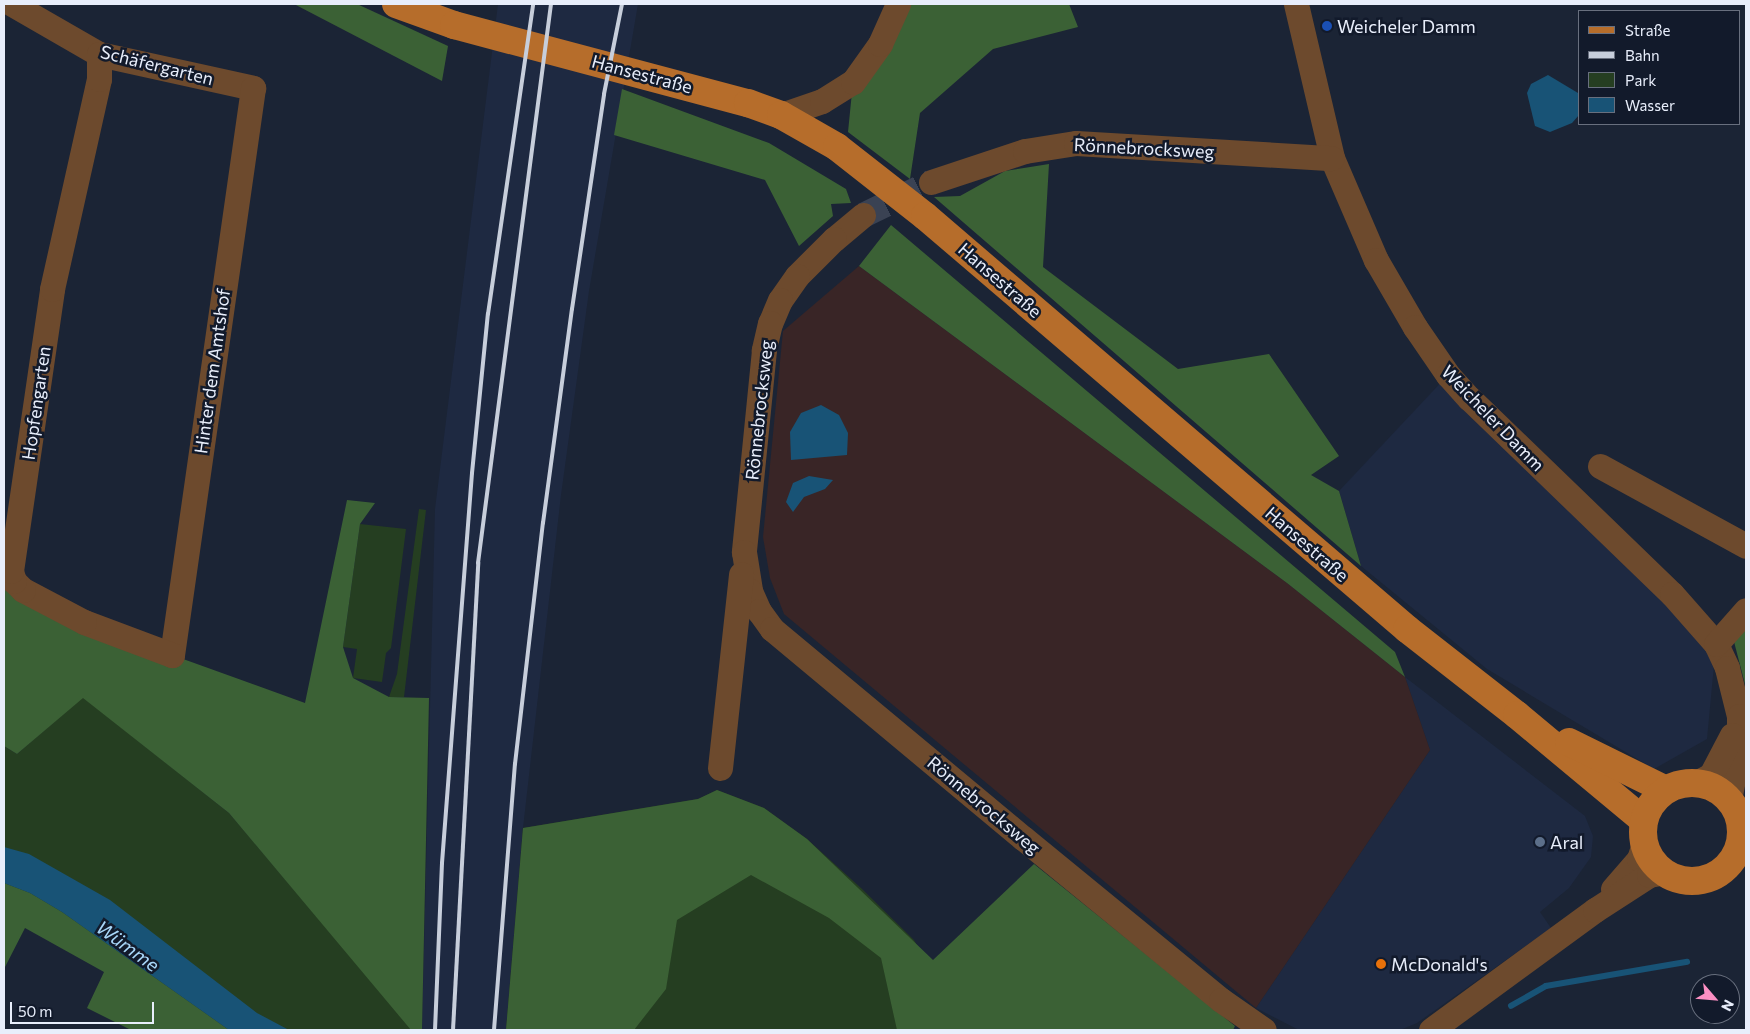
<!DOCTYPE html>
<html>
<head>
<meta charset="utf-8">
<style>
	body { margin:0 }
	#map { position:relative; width:1750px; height:1034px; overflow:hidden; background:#1b2435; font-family:Commissioner,sans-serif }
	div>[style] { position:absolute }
	.built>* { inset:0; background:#1e2941 }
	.industrial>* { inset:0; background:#392526 }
	.green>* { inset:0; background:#253e21 }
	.forest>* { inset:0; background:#3b6135 }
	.water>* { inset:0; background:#185376 }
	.stream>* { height:5.5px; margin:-2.75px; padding:0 2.75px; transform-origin:2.75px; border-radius:2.75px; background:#185376 }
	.minor-tunnel>* { height:25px; margin-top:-12.5px; transform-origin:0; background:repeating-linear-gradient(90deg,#3a4253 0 25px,transparent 0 37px) }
	.minor>* { height:25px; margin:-12.5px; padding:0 12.5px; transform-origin:12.5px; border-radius:12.5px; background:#6d4a2d }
	.major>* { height:28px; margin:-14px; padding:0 14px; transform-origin:14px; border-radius:14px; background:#b66d2b }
	.major>.ring { margin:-14px; padding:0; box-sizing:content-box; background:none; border:28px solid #b66d2b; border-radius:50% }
	.rail>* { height:4px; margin:-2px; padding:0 2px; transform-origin:2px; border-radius:2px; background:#c7cedb }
	.dots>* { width:14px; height:14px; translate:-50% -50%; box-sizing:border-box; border:2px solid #121a2b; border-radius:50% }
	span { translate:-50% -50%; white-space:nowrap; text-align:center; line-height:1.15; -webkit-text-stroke:5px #121a2b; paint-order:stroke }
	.poi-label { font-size:18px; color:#e8eefb }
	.left { translate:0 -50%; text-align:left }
	.street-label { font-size:18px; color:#e8eefb }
	.water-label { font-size:19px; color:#a8d6f8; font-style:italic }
	.frame { position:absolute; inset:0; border:5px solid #e8eefb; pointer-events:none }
	.legend { position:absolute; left:1578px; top:10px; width:162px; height:115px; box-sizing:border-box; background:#121a2b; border:1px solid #686f7e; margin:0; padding:6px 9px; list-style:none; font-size:15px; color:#e8eefb }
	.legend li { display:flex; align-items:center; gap:10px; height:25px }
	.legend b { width:25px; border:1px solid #686f7e }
	.north { position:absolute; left:1690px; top:974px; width:50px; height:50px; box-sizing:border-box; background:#121a2b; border:1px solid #686f7e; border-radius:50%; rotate:117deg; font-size:14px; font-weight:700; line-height:20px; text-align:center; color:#e8eefb }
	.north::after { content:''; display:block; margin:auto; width:18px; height:22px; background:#fb8fc3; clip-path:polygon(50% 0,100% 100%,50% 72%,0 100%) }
	.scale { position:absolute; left:10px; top:1002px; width:144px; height:22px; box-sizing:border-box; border:2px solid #e8eefb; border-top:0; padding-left:6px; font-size:15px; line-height:18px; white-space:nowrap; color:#e8eefb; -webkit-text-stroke:4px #121a2b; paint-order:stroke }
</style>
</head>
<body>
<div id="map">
	<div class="built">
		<div style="clip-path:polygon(498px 4px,638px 4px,589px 291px,561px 495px,523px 828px,506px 1030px,422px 1030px,435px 509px)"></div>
		<div style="clip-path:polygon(1448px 375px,1716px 644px,1707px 739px,1654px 769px,1487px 669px,1361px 566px,1339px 491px)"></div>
		<div style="clip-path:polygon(1405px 677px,1585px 816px,1593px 836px,1591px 857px,1569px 888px,1540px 912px,1551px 928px,1417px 1023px,1400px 1030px,1299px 1030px,1256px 1008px,1430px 750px)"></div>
	</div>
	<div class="industrial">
		<div style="clip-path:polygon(859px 266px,1287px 583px,1405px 677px,1430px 750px,1256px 1008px,784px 614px,770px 578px,763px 537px,783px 331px)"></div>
	</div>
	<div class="green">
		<div style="clip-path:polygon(419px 509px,426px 510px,404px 697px,389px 697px,397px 674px)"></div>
		<div style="clip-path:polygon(360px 524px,406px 529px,391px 648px,386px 653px,382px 682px,353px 678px,357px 649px,343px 647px)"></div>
		<div style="clip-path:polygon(83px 697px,229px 813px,413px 1030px,138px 1030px,107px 971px,23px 926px,4px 964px,4px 746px,17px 754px)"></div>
		<div style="clip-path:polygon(717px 790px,764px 808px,807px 839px,861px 888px,914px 940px,966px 1030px,506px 1030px,523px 828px,698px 799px)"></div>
	</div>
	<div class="forest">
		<div style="clip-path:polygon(294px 4px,357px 4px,448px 46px,442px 81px)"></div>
		<div style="clip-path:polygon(898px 4px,1069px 4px,1078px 27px,993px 49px,920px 113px,910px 179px,848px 132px,853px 82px)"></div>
		<div style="clip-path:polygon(622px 89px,769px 143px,846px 189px,851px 203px,831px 204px,833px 216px,799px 246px,765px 180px,614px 135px)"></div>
		<div style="clip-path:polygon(1049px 164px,1043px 267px,1178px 369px,1269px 354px,1339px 456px,1311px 475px,1339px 491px,1361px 566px,934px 197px,960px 196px,1005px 171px)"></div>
		<div style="clip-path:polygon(891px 225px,1395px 652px,1405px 677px,1287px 583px,859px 266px)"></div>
		<div style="clip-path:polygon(347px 500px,375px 503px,360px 524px,343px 647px,353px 678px,389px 697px,429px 698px,422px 1030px,411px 1030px,229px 813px,83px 698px,17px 754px,4px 746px,4px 576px,172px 655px,305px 703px)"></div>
		<div style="clip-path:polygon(1746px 610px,1746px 688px,1731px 630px)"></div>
		<div style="clip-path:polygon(717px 790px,764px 808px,807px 839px,933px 960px,1034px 864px,1235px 1026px,1233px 1030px,897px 1030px,881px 958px,829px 918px,751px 875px,677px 920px,666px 989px,634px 1030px,506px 1030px,523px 828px,698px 799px)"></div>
		<div style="clip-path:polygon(4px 883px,30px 893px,62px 912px,229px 1030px,131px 1030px,87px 1008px,104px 972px,25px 928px,4px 969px)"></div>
	</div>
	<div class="water">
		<div style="clip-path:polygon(1548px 75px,1578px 93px,1579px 99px,1579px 115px,1572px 123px,1550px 132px,1535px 126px,1527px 93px,1531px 84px)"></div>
		<div style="clip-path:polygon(821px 405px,839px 415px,848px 433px,847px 455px,791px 460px,790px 432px,801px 413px)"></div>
		<div style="clip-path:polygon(809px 476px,833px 480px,825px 489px,804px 497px,793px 512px,786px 502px,793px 483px)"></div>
		<div style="clip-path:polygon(4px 847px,29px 854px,110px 900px,257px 1013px,289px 1030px,229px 1030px,62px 912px,30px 893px,4px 883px)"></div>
	</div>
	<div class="stream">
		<div style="left:1511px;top:1006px;width:40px;rotate:-29.7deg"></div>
		<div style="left:1546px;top:986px;width:143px;rotate:-9.7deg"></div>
	</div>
	<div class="minor-tunnel">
		<div style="left:863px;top:215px;width:76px;rotate:-25.9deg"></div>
	</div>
	<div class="minor">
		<div style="left:12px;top:4px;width:100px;rotate:29.9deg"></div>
		<div style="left:99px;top:54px;width:158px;rotate:12.4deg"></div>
		<div style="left:253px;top:88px;width:573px;rotate:98.13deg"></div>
		<div style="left:172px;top:655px;width:94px;rotate:-159.4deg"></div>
		<div style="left:84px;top:622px;width:69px;rotate:-152.3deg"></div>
		<div style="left:23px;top:590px;width:13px;rotate:-135deg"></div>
		<div style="left:14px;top:581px;width:10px;rotate:-107deg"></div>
		<div style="left:11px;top:571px;width:285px;rotate:-81.7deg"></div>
		<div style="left:52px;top:289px;width:215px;rotate:-77.4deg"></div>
		<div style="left:99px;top:79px;width:25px;rotate:-90deg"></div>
		<div style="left:1296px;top:4px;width:158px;rotate:76.8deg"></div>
		<div style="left:1332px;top:158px;width:111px;rotate:66.7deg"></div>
		<div style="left:1376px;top:260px;width:78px;rotate:59.8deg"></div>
		<div style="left:1415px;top:327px;width:58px;rotate:55.5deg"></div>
		<div style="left:1448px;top:375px;width:31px;rotate:48deg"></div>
		<div style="left:1469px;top:398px;width:282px;rotate:44deg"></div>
		<div style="left:1672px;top:594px;width:67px;rotate:48.7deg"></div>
		<div style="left:1716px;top:644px;width:26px;rotate:65deg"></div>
		<div style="left:1727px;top:668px;width:49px;rotate:76deg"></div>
		<div style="left:1739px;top:716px;width:32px;rotate:90deg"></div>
		<div style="left:1739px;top:748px;width:53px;rotate:100.9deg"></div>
		<div style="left:781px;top:115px;width:43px;rotate:-18.9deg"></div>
		<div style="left:822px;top:101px;width:36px;rotate:-32deg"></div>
		<div style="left:853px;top:82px;width:47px;rotate:-54.6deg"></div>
		<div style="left:880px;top:44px;width:44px;rotate:-65.8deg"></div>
		<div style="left:931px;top:182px;width:99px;rotate:-18.3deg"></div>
		<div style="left:1025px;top:151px;width:52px;rotate:-8.9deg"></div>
		<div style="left:1076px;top:143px;width:256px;rotate:3.4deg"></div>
		<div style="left:863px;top:215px;width:38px;rotate:140deg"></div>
		<div style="left:834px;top:239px;width:52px;rotate:135deg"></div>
		<div style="left:797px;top:276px;width:29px;rotate:125deg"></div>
		<div style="left:780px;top:300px;width:25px;rotate:113deg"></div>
		<div style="left:770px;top:323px;width:28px;rotate:103deg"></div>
		<div style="left:764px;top:350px;width:203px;rotate:95.7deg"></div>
		<div style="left:744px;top:552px;width:39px;rotate:81deg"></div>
		<div style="left:750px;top:591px;width:22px;rotate:66deg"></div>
		<div style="left:759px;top:611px;width:22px;rotate:54deg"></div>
		<div style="left:772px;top:629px;width:327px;rotate:39.8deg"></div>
		<div style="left:1023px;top:838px;width:256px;rotate:39.3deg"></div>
		<div style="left:1221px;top:1000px;width:52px;rotate:34.9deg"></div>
		<div style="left:1600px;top:466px;width:166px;rotate:28.7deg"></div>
		<div style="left:1716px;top:644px;width:45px;rotate:-48.6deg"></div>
		<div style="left:720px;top:768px;width:195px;rotate:-83.8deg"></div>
		<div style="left:1696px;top:783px;width:17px;rotate:-28deg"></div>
		<div style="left:1711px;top:775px;width:45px;rotate:-62.3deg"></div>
		<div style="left:1613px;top:889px;width:40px;rotate:-49deg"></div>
		<div style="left:1639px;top:859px;width:16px;rotate:-72deg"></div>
		<div style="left:1431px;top:1030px;width:203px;rotate:-36.2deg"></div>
		<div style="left:1595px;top:910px;width:64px;rotate:-32.9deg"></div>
		<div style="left:1649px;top:875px;width:15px;rotate:-11deg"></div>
	</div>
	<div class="major">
		<div style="left:396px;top:4px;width:62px;rotate:19.9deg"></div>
		<div style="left:454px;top:25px;width:304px;rotate:14.9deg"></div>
		<div style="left:748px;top:103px;width:35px;rotate:20deg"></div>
		<div style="left:781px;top:115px;width:64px;rotate:29.7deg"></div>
		<div style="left:837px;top:147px;width:112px;rotate:38.1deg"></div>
		<div style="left:925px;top:216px;width:635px;rotate:40.59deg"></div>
		<div style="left:1407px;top:629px;width:140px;rotate:38deg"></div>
		<div style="left:1517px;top:715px;width:165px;rotate:39.8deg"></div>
		<div style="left:1569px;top:742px;width:108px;rotate:26.3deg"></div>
		<div class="ring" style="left:1643px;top:783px;width:70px;height:70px"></div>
	</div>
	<div class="rail">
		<div style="left:435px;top:1030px;width:167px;rotate:-87.6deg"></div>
		<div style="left:442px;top:863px;width:391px;rotate:-85.6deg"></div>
		<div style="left:472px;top:473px;width:160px;rotate:-84.3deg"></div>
		<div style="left:488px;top:314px;width:313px;rotate:-81.7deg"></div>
		<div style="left:453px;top:1030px;width:468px;rotate:-86.9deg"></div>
		<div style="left:478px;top:563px;width:564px;rotate:-82.56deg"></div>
		<div style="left:494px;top:1030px;width:267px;rotate:-85.5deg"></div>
		<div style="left:515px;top:764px;width:243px;rotate:-83.4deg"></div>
		<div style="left:543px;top:523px;width:216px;rotate:-82.3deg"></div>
		<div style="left:572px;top:309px;width:217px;rotate:-81.5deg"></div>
		<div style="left:604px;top:94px;width:92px;rotate:-78.7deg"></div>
	</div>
	<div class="dots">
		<div style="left:1327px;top:26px;background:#1a4fb4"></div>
		<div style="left:1540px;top:842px;background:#5c6f8a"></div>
		<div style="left:1381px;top:964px;background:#e8710a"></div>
	</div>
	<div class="poi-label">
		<span class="left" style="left:1337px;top:26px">Weicheler Damm</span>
		<span class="left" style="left:1550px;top:842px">Aral</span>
		<span class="left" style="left:1391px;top:964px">McDonald's</span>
	</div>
	<div class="street-label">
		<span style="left:157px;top:65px;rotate:14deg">Schäfergarten</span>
		<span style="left:642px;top:74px;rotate:15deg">Hansestraße</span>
		<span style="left:1144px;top:148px;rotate:3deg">Rönnebrocksweg</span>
		<span style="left:1000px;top:280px;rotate:41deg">Hansestraße</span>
		<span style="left:212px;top:371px;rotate:-82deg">Hinter dem Amtshof</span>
		<span style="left:36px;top:403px;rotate:-82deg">Hopfengarten</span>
		<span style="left:759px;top:410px;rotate:-84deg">Rönnebrocksweg</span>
		<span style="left:1493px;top:418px;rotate:46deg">Weicheler Damm</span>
		<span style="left:1307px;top:544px;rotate:41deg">Hansestraße</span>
		<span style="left:984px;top:805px;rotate:40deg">Rönnebrocksweg</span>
	</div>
	<div class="water-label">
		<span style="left:128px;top:946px;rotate:36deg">Wümme</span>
	</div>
	<div class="frame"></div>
	<ul class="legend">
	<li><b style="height:6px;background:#b66d2b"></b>Straße</li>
	<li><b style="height:6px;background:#c7cedb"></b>Bahn</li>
	<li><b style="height:14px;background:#253e21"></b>Park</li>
	<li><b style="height:14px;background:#185376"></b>Wasser</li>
	</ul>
	<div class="north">N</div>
	<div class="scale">50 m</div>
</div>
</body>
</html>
